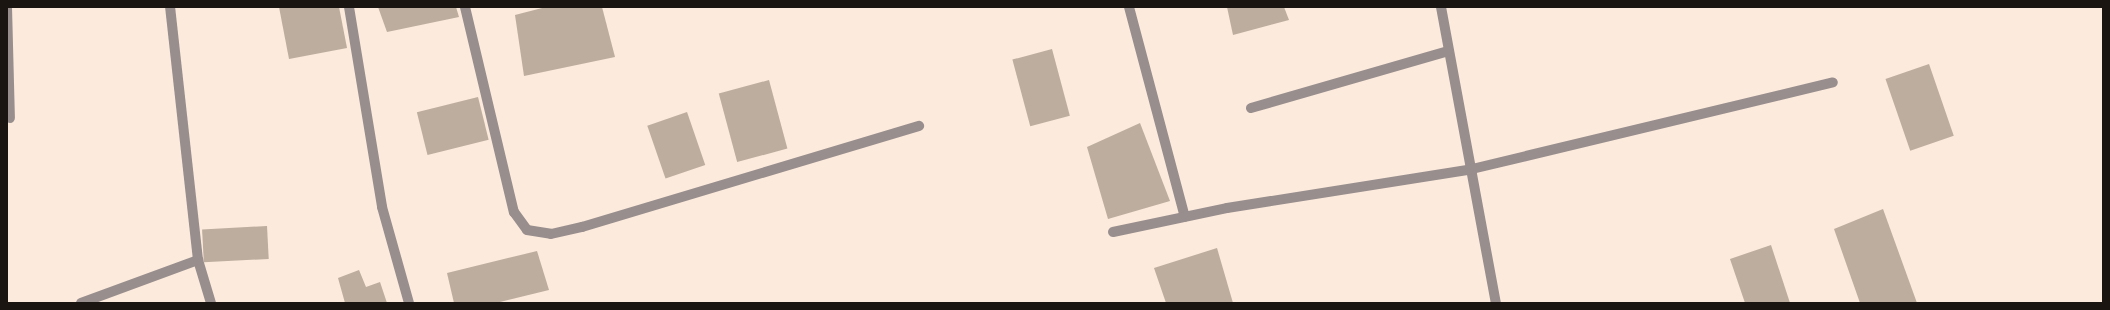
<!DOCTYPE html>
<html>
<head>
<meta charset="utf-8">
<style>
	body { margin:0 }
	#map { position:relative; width:2110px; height:310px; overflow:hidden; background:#fceadc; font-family:"Fira Sans Condensed",sans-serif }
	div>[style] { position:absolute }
	.building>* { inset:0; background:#bcad9e; transform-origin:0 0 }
	.minor>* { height:10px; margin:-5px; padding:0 5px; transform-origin:5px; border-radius:5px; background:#988e8d }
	span { translate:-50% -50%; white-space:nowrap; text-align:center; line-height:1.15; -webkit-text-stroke:3px #fefaf8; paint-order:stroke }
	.frame { position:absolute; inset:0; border:8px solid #1a1510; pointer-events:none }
</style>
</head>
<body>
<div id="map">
	<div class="building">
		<div style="clip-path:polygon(279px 7px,339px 7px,347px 48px,289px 59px)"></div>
		<div style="clip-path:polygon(378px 7px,456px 7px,459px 17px,387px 32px)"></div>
		<div style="clip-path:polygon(546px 7px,602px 7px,615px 57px,524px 76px,515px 15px)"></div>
		<div style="clip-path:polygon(1227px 7px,1284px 7px,1289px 20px,1233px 35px)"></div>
		<div style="left:1052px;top:49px;width:69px;height:41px;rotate:75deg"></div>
		<div style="left:1929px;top:64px;width:76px;height:46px;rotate:71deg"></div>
		<div style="left:769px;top:80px;width:71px;height:52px;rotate:75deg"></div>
		<div style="left:478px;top:97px;width:44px;height:63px;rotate:76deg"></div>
		<div style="left:687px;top:112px;width:56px;height:42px;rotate:71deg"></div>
		<div style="clip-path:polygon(1140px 123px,1170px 201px,1108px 219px,1087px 147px)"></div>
		<div style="clip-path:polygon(1883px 209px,1917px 303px,1860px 303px,1834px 229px)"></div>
		<div style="left:267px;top:226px;width:33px;height:65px;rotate:87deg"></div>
		<div style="clip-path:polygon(1771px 245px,1790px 303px,1745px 303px,1730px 259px)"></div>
		<div style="clip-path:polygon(1217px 248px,1233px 303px,1166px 303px,1154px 268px)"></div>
		<div style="clip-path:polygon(537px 251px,549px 290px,496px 303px,454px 303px,447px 273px)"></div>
		<div style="clip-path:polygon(359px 270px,366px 287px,380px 282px,387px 303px,345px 303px,338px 278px)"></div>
	</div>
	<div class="minor">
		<div style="left:7px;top:7px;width:111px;rotate:88.5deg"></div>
		<div style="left:349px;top:7px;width:203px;rotate:80.6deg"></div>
		<div style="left:382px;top:207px;width:100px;rotate:74.3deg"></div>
		<div style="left:465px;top:7px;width:211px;rotate:76.6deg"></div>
		<div style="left:514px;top:212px;width:22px;rotate:54deg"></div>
		<div style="left:527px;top:230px;width:24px;rotate:9deg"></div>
		<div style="left:551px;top:234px;width:32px;rotate:-13deg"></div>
		<div style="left:582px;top:227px;width:352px;rotate:-16.7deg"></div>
		<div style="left:1129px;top:7px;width:217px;rotate:75.1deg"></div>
		<div style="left:1441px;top:7px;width:301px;rotate:79.5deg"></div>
		<div style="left:1251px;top:108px;width:205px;rotate:-16.1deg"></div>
		<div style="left:1113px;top:232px;width:116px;rotate:-11.9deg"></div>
		<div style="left:1227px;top:208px;width:248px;rotate:-9deg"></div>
		<div style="left:1472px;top:169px;width:371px;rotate:-13.5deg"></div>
		<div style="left:198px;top:260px;width:45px;rotate:73.2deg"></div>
		<div style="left:81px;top:303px;width:125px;rotate:-20.2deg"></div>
		<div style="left:198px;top:260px;width:255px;rotate:-96.3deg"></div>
	</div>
	<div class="frame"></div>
</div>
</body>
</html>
